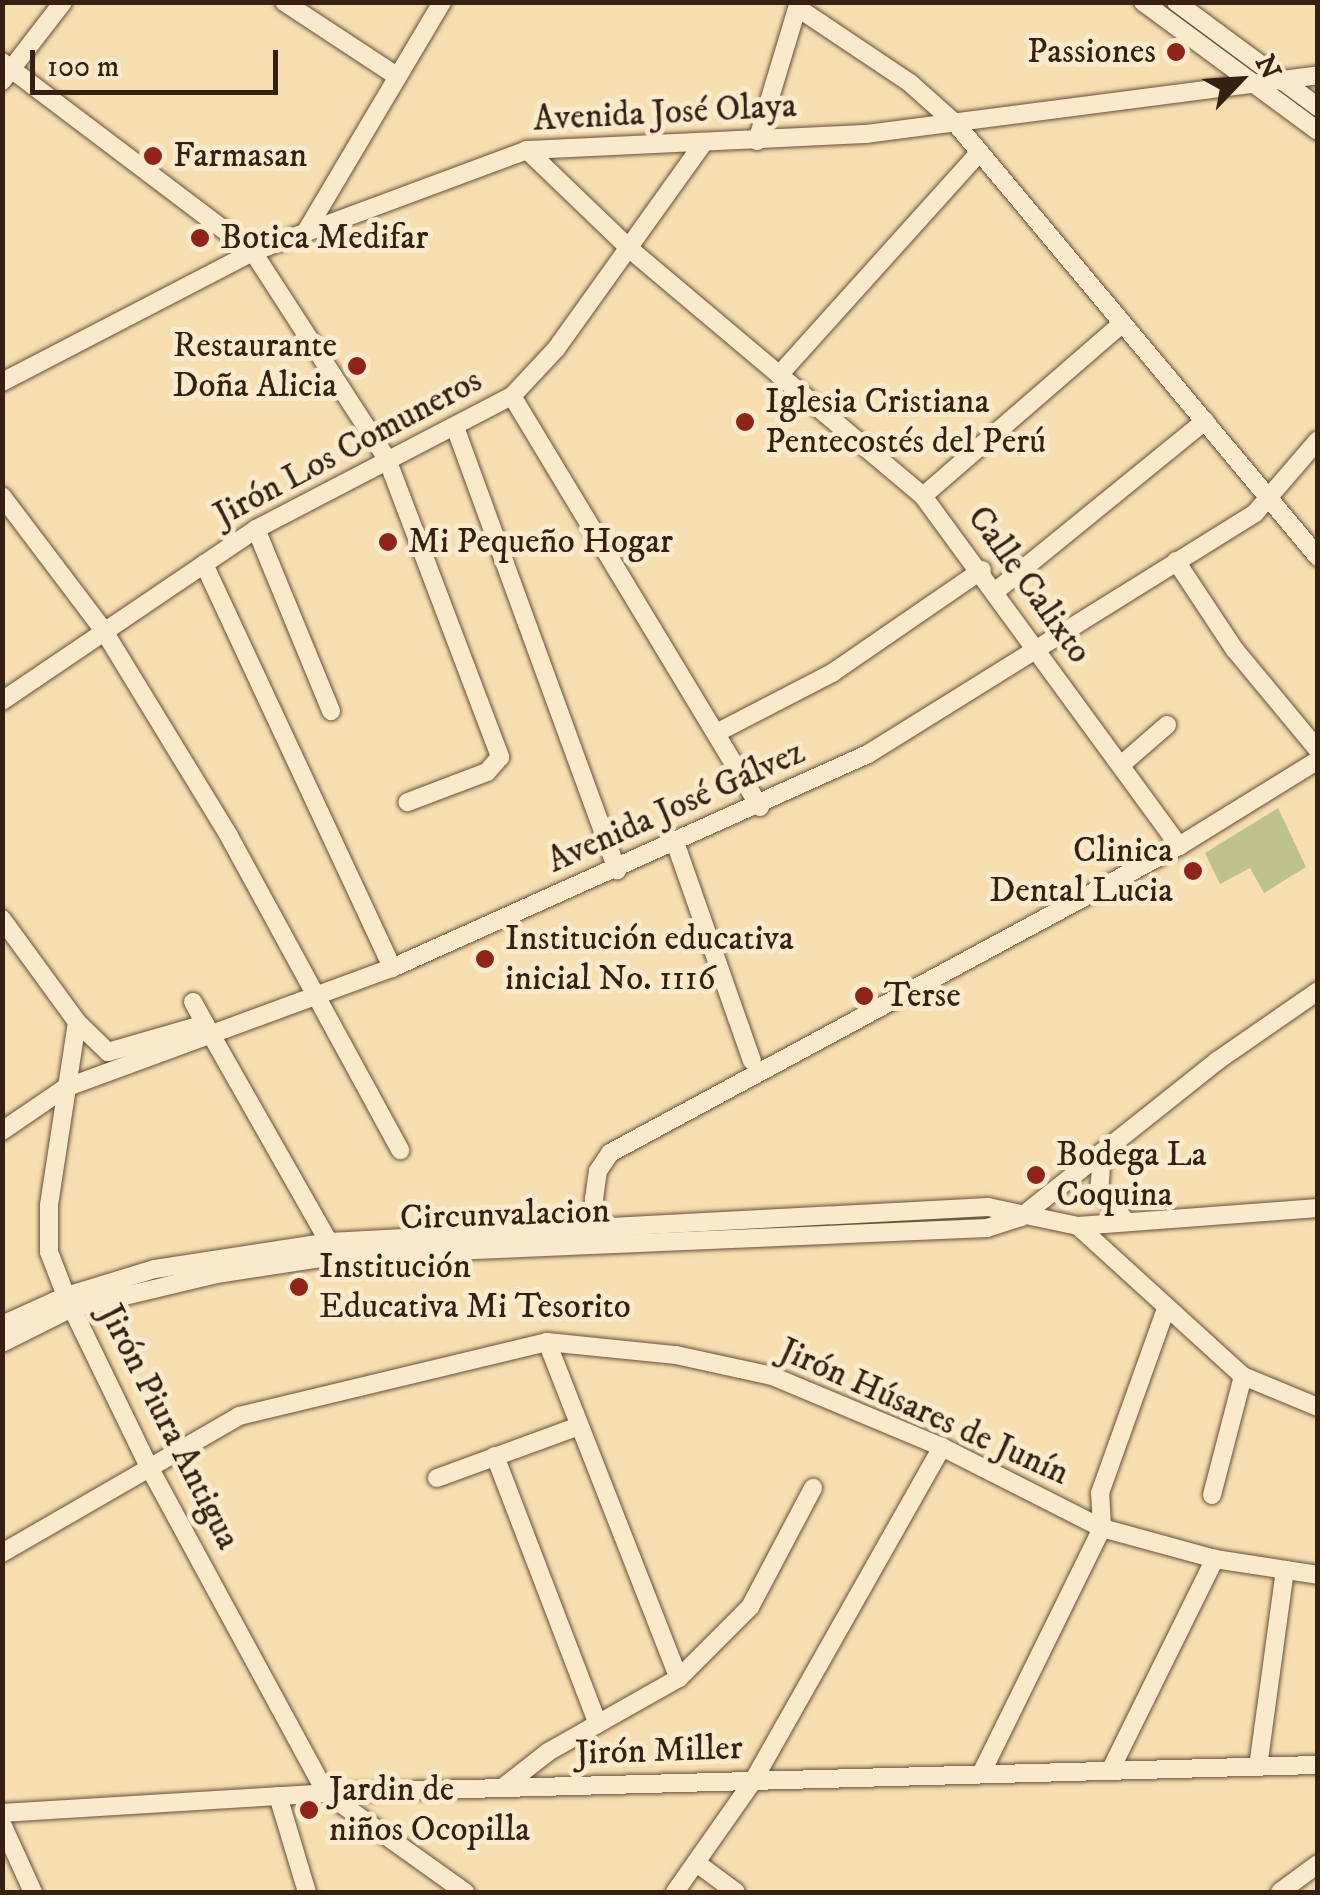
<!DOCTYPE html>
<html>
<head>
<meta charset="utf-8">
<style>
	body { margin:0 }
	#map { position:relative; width:1320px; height:1895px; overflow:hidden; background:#f7deb0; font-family:"IM FELL DW Pica",serif }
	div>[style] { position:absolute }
	.green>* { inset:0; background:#bdc18b }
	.roads { filter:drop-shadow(0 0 2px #674f3a) drop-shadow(0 0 2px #674f3a) }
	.minor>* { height:18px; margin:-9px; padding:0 9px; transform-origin:9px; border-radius:9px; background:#faeacc }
	.dots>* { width:28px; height:28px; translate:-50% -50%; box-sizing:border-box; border:5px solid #faeacc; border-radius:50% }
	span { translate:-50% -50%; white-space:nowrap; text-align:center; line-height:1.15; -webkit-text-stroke:10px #faeacc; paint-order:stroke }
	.poi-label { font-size:35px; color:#371f12 }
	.right { translate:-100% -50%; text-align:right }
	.left { translate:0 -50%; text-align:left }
	.street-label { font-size:35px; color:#371f12 }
	.frame { position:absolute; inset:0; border:5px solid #371f12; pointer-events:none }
	.north { position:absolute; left:1190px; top:30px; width:100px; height:100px; -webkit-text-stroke:8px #faeacc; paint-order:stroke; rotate:65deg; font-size:28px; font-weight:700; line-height:40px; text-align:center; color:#371f12 }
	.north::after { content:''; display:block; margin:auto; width:35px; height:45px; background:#371f12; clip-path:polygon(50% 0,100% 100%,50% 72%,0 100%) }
	.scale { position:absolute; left:30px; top:50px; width:248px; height:45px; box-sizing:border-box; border:5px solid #371f12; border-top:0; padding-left:12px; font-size:30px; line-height:35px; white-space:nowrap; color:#371f12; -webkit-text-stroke:8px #faeacc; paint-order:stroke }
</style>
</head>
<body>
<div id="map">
	<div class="green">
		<div style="clip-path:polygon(1278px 808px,1306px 867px,1264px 893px,1250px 868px,1220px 884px,1205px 853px)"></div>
	</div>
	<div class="roads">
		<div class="minor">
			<div style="left:284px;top:2px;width:136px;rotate:33.3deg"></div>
			<div style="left:1143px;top:2px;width:217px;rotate:36.4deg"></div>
			<div style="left:1176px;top:2px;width:177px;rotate:36.5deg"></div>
			<div style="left:801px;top:10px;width:131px;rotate:33.8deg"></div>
			<div style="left:910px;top:83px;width:63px;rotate:41.8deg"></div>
			<div style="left:957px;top:125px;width:563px;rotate:50.12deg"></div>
			<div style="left:2px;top:62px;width:315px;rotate:37.1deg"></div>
			<div style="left:253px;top:252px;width:247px;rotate:57.1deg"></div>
			<div style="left:387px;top:459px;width:319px;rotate:69.2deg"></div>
			<div style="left:500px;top:757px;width:20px;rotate:131deg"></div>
			<div style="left:487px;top:772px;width:85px;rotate:159.2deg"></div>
			<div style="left:2px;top:81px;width:100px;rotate:-52.3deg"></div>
			<div style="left:757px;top:141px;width:145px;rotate:-73.2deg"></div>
			<div style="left:527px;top:150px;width:144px;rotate:43.9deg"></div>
			<div style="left:631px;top:250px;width:382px;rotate:40.1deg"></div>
			<div style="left:923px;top:496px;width:434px;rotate:53.8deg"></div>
			<div style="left:305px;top:233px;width:269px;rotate:-59.3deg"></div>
			<div style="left:779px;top:375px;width:300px;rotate:-48deg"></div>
			<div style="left:2px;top:382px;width:283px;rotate:-27.4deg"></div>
			<div style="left:253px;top:252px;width:292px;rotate:-20.4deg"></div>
			<div style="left:527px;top:150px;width:339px;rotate:-2.7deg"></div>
			<div style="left:866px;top:134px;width:456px;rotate:-7.4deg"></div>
			<div style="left:512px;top:396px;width:480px;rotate:58.9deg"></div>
			<div style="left:455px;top:427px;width:472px;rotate:69.9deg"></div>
			<div style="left:2px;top:496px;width:169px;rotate:52.9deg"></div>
			<div style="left:104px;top:631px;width:240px;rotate:58.6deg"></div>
			<div style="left:229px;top:836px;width:358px;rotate:61.4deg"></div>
			<div style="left:923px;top:496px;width:264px;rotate:-40.9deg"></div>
			<div style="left:256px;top:529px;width:197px;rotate:67.6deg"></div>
			<div style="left:1176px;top:561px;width:107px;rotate:56.5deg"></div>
			<div style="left:1235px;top:650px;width:130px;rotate:50.3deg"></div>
			<div style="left:204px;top:564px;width:446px;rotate:65deg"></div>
			<div style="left:997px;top:590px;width:268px;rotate:-39.1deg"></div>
			<div style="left:2px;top:701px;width:307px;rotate:-34.1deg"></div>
			<div style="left:256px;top:529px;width:288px;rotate:-27.5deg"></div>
			<div style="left:512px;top:396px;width:64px;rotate:-46.9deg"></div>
			<div style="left:556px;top:349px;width:252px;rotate:-54.4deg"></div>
			<div style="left:716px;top:733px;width:131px;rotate:-27.3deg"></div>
			<div style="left:832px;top:673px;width:182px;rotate:-34.5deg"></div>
			<div style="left:1121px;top:765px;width:61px;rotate:-41deg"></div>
			<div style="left:676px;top:845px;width:229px;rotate:70.6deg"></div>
			<div style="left:2px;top:919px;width:127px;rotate:53.9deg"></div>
			<div style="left:77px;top:1022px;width:43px;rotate:44.1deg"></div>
			<div style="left:108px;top:1052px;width:101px;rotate:-16.1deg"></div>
			<div style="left:205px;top:1024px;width:251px;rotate:60.4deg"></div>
			<div style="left:193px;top:1002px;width:25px;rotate:61deg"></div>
			<div style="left:77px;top:1022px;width:186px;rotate:98.7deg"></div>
			<div style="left:49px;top:1206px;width:46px;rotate:90deg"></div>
			<div style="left:49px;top:1252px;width:47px;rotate:68.9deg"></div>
			<div style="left:66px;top:1296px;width:188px;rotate:64.1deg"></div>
			<div style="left:148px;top:1465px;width:373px;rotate:61.5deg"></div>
			<div style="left:326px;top:1793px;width:171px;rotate:35.5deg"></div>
			<div style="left:2px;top:1131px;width:76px;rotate:-34.3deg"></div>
			<div style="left:65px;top:1088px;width:348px;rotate:-20.2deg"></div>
			<div style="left:392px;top:968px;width:522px;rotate:-24.21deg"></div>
			<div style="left:868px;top:754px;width:456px;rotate:-31.9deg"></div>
			<div style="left:1255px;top:513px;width:96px;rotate:-49.2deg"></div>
			<div style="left:1102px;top:1152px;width:39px;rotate:94deg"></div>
			<div style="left:1099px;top:1191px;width:40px;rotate:48deg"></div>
			<div style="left:1078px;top:1226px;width:223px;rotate:42.3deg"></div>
			<div style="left:1243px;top:1376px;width:81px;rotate:22.5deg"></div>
			<div style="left:598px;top:1234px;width:35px;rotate:-97deg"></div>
			<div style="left:594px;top:1199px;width:28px;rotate:-82deg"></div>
			<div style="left:598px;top:1171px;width:22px;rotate:-56deg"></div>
			<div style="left:610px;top:1153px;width:647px;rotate:-28.35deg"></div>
			<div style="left:1179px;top:846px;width:163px;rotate:-31.7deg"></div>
			<div style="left:2px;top:1325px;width:70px;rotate:-24.4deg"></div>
			<div style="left:66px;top:1296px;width:93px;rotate:-16.9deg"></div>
			<div style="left:155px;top:1269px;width:176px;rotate:-8.8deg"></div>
			<div style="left:329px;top:1242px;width:660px;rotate:-3.04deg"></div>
			<div style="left:988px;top:1207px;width:92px;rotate:11.9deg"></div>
			<div style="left:1078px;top:1226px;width:241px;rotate:-4.3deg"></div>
			<div style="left:547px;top:1342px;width:361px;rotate:68.6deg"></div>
			<div style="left:2px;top:1343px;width:76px;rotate:-26.6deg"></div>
			<div style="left:70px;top:1309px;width:151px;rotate:-13.4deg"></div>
			<div style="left:217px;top:1274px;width:119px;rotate:-8.7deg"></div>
			<div style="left:335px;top:1256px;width:653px;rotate:-2.46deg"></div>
			<div style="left:987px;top:1228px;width:36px;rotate:-18deg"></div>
			<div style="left:1021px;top:1217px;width:251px;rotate:-38.5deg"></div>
			<div style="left:1217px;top:1061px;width:123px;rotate:-34.7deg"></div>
			<div style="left:495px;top:1456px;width:287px;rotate:69deg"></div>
			<div style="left:437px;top:1478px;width:151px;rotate:-20.1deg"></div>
			<div style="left:1212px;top:1495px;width:123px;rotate:-75.4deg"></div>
			<div style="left:2px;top:1553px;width:274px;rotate:-30deg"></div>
			<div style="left:239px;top:1416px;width:317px;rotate:-13.5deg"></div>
			<div style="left:547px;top:1342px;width:130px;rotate:5.8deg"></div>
			<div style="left:676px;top:1355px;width:98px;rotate:12.3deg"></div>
			<div style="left:772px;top:1376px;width:184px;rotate:22.7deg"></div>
			<div style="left:942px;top:1447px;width:179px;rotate:26.9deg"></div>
			<div style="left:1102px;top:1528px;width:117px;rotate:15.3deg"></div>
			<div style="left:1215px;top:1559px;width:104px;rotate:8.8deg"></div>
			<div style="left:1258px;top:1767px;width:199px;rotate:-82.2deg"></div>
			<div style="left:1110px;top:1771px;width:237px;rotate:-63.7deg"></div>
			<div style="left:981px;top:1774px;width:274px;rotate:-63.8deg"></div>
			<div style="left:1102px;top:1528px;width:35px;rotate:-93deg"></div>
			<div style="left:1100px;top:1493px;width:195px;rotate:-70.3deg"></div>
			<div style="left:502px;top:1788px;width:58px;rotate:-38deg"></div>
			<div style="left:548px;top:1752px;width:150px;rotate:-29.5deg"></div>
			<div style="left:679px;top:1678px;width:100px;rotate:-45deg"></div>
			<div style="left:750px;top:1607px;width:135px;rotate:-62.1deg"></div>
			<div style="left:278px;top:1796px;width:100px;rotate:73.2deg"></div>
			<div style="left:2px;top:1813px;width:325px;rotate:-3.5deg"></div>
			<div style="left:326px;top:1793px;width:992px;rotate:-1.62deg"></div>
			<div style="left:2px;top:1824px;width:75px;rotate:65.5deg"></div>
			<div style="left:698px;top:1864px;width:47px;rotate:36.4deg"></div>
			<div style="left:675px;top:1892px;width:136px;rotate:-54.9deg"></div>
			<div style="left:753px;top:1781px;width:384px;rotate:-60.5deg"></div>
			<div style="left:1280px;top:1892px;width:47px;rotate:-36.4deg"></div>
		</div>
	</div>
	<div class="dots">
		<div style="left:1176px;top:52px;background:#8f2418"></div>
		<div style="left:153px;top:156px;background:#8f2418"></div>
		<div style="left:200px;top:238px;background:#8f2418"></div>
		<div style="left:357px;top:366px;background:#8f2418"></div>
		<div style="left:745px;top:422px;background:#8f2418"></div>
		<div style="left:388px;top:542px;background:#8f2418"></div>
		<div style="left:1193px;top:871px;background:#8f2418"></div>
		<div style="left:485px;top:959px;background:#8f2418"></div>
		<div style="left:864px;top:996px;background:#8f2418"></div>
		<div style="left:1036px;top:1175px;background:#8f2418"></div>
		<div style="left:299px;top:1287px;background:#8f2418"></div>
		<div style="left:309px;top:1810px;background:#8f2418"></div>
	</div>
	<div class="poi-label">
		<span class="right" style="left:1156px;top:52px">Passiones</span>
		<span class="left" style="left:173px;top:156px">Farmasan</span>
		<span class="left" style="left:220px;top:238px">Botica Medifar</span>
		<span class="right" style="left:337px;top:366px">Restaurante<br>Doña Alicia</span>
		<span class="left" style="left:765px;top:422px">Iglesia Cristiana<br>Pentecostés del Perú</span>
		<span class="left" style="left:408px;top:542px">Mi Pequeño Hogar</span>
		<span class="right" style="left:1173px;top:871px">Clinica<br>Dental Lucia</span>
		<span class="left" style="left:505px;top:959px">Institución educativa<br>inicial No. 1116</span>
		<span class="left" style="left:884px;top:996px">Terse</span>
		<span class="left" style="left:1056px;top:1175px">Bodega La<br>Coquina</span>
		<span class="left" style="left:319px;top:1287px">Institución<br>Educativa Mi Tesorito</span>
		<span class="left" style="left:329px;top:1810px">Jardin de<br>niños Ocopilla</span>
	</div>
	<div class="street-label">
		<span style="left:665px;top:113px;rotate:-3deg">Avenida José Olaya</span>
		<span style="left:348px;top:448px;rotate:-28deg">Jirón Los Comuneros</span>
		<span style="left:1029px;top:585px;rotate:54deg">Calle Calixto</span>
		<span style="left:676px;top:807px;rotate:-24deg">Avenida José Gálvez</span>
		<span style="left:505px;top:1215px;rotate:-2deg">Circunvalacion</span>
		<span style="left:924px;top:1412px;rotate:24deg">Jirón Húsares de Junín</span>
		<span style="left:169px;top:1427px;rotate:63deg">Jirón Piura Antigua</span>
		<span style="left:659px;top:1751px;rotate:-2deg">Jirón Miller</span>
	</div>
	<div class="frame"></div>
	<div class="north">N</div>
	<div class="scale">100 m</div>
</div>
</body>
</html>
